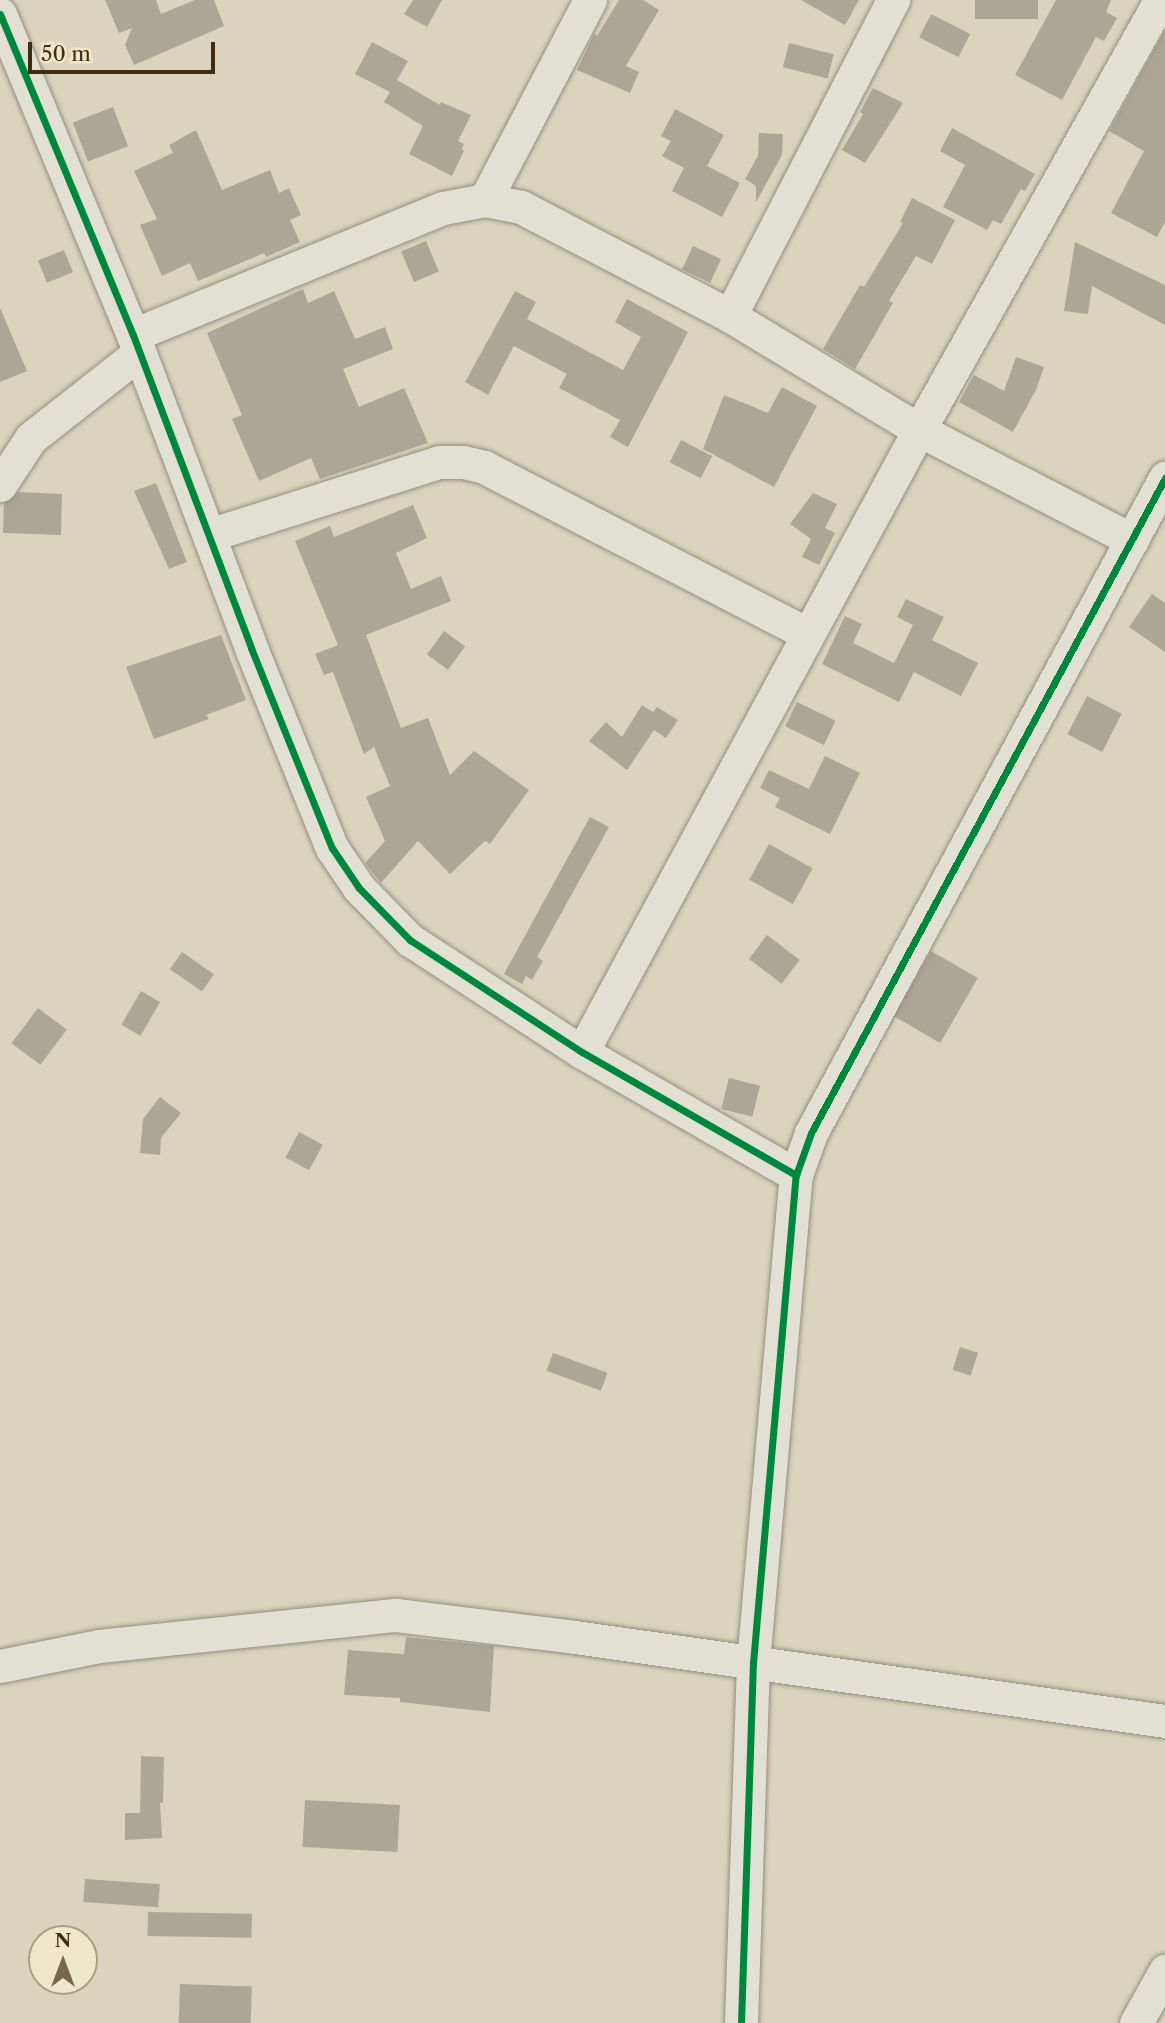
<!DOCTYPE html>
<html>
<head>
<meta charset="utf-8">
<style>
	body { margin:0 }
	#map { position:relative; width:1165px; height:2023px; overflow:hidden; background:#dad4be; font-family:"Libre Caslon Text",serif }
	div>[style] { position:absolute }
	.building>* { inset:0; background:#aca696; transform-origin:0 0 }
	.roads { filter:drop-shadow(0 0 2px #948e7e) drop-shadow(0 0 2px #948e7e) }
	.minor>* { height:33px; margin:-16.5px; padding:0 16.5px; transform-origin:16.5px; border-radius:16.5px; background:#e2dfd3 }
	.cycleway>* { height:7px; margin:-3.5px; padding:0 3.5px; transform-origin:3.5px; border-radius:3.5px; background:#00873e }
	span { translate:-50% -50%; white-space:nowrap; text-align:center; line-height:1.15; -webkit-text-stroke:6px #efe7cc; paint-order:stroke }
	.north { position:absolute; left:28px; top:1925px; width:70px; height:70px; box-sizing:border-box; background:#efe7cc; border:2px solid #a99d82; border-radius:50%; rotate:0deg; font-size:19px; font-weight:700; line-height:28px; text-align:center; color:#412d12 }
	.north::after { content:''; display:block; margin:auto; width:24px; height:32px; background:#77674e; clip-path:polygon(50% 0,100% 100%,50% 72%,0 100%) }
	.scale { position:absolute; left:28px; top:42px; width:187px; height:32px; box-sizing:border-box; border:4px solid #412d12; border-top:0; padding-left:9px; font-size:21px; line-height:24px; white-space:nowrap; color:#412d12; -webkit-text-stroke:5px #efe7cc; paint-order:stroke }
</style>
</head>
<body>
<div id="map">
	<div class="building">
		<div style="clip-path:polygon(105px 0,156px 0,161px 14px,195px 0,214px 0,224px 26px,134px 65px,125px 45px,132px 28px,119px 33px)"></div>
		<div style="clip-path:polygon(413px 0,442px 0,427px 27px,404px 14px)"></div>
		<div style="clip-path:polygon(619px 0,643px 0,659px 10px,626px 66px,639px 72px,630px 93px,577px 70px,594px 34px,597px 36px)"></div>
		<div style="clip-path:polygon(801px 0,859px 0,845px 25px)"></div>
		<div style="left:975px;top:0;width:63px;height:19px"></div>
		<div style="clip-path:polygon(1056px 0,1111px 0,1106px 12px,1117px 18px,1104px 41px,1096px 37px,1062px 100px,1015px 75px)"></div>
		<div style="left:931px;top:14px;width:44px;height:26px;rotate:27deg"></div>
		<div style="clip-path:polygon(1165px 30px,1165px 222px,1157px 237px,1111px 213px,1144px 151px,1109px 131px)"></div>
		<div style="clip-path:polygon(372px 42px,408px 61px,391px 90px,397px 80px,440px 105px,441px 102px,471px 115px,458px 141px,464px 144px,462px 149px,464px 151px,452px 176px,409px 154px,423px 126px,384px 102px,390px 92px,355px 74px)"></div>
		<div style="left:789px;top:43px;width:46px;height:25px;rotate:14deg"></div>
		<div style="clip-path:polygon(873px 88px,903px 103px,865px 163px,842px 150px,863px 114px,860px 112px)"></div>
		<div style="left:113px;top:107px;width:42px;height:43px;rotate:69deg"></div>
		<div style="clip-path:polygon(675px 109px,724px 135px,707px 166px,740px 183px,722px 217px,672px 191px,684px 168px,662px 156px,671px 141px,661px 136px)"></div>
		<div style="clip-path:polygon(952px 128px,1035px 174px,1025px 191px,1021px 189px,1001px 224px,993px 220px,987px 230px,943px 207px,965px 165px,940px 151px)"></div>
		<div style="clip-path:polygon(196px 130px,222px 190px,270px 170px,279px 193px,289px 188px,301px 215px,290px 220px,300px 242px,266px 257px,264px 253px,198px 281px,190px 263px,162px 276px,140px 225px,157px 219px,134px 171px,173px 153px,169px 145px)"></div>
		<div style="clip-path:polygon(759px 133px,783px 134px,782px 155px,756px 202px,756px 186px,745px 179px,758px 156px)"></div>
		<div style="clip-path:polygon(912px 198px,955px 220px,932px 264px,916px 256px,889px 301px,893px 303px,855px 369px,823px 349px,860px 285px,864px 287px,903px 223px,900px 222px)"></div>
		<div style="left:426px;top:241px;width:33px;height:27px;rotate:67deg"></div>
		<div style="clip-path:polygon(1075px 242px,1165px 285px,1165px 325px,1092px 286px,1088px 314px,1064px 311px)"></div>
		<div style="left:693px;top:246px;width:31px;height:26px;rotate:25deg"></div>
		<div style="left:64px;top:250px;width:24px;height:28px;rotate:68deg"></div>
		<div style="clip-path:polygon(303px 289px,308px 303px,334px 291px,355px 339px,385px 327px,393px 349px,343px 369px,359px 407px,404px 388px,428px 443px,320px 479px,311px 458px,259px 481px,232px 419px,242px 415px,207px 333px)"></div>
		<div style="clip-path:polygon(515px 291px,536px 302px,527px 319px,623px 370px,641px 337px,615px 322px,627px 299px,688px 332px,628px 447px,610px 437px,620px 420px,559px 388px,567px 374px,514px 346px,488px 395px,465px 382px)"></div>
		<div style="clip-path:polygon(0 308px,27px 371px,0 382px)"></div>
		<div style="clip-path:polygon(1016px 357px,1044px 367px,1036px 390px,1013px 432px,959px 402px,974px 375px,1004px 391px)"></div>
		<div style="clip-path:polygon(782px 387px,817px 406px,774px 487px,703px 449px,724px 395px,768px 413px)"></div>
		<div style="left:681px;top:440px;width:35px;height:25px;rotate:27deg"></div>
		<div style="clip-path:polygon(156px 483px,187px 562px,169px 569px,134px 491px)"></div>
		<div style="clip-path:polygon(18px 492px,62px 494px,61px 535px,3px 533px,4px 503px)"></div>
		<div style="clip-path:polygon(813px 493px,837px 504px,825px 528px,835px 533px,819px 565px,802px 557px,811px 539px,790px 524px)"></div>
		<div style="clip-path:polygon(413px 505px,427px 538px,396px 553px,411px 589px,441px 576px,451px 601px,366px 635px,401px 728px,428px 718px,450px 775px,474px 751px,529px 790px,490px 844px,485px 841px,450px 874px,418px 841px,381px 883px,365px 863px,385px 841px,366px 797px,390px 786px,374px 747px,364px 754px,333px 672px,324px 675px,315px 654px,338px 645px,295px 541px,330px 526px,334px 537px)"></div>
		<div style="clip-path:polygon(1152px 594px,1165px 603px,1165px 652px,1129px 627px)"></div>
		<div style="clip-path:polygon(906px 599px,944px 617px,932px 640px,978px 663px,961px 696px,914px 672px,899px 702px,822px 664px,845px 616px,862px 624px,853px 643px,894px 663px,913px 625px,897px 617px)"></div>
		<div style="left:444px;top:631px;width:26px;height:29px;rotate:36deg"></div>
		<div style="clip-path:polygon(221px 635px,246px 700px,206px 715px,209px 719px,154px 739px,126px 667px)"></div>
		<div style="left:1087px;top:696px;width:39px;height:43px;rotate:27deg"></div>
		<div style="left:797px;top:702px;width:43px;height:27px;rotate:26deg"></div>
		<div style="clip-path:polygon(642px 705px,653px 712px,657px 707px,678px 720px,666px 738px,654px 730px,627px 770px,589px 741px,606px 722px,622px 737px)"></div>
		<div style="clip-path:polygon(825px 756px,860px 773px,830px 834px,775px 807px,780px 798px,760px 788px,769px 770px,809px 789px)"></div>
		<div style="clip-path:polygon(590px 817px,609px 827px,537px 957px,543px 961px,532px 980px,526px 976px,522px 984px,504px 974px)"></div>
		<div style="left:769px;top:844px;width:50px;height:41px;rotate:29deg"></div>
		<div style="left:767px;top:935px;width:41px;height:30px;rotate:37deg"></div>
		<div style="left:931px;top:951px;width:54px;height:75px;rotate:30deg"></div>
		<div style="left:182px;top:952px;width:39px;height:21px;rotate:35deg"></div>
		<div style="left:141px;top:991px;width:22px;height:39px;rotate:30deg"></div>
		<div style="left:38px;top:1008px;width:36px;height:44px;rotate:37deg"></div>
		<div style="left:729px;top:1078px;width:32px;height:32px;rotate:14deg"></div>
		<div style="clip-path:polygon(160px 1097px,181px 1113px,161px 1138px,160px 1155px,140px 1153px,143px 1119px)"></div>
		<div style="left:299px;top:1132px;width:27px;height:29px;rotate:28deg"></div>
		<div style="left:960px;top:1347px;width:19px;height:24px;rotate:18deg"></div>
		<div style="left:553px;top:1353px;width:58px;height:19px;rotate:20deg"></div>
		<div style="clip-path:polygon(406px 1637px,494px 1646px,490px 1712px,400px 1702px,400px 1698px,344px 1695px,348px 1650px,404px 1654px)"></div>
		<div style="clip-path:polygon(141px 1756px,164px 1757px,163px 1803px,160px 1803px,162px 1838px,125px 1840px,125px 1813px,140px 1813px)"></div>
		<div style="left:305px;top:1800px;width:95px;height:47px;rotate:3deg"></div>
		<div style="left:85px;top:1879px;width:75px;height:23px;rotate:4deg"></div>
		<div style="left:148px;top:1912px;width:104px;height:24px;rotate:1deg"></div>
		<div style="left:180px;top:1984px;width:72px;height:39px;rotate:2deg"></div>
	</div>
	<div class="roads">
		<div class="minor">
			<div style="left:0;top:14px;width:347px;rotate:67.5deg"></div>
			<div style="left:133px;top:335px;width:335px;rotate:69.3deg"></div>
			<div style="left:251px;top:648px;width:216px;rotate:68deg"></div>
			<div style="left:332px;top:848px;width:48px;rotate:56deg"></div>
			<div style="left:359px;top:888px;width:73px;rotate:45.6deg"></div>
			<div style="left:410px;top:940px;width:205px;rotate:33.1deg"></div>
			<div style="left:582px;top:1052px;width:247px;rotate:29.9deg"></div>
			<div style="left:485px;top:200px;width:226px;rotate:-62.3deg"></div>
			<div style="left:730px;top:316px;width:356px;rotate:-62.7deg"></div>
			<div style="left:133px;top:335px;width:335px;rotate:-22.3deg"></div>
			<div style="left:443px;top:208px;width:43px;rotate:-10.8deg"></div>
			<div style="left:485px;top:200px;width:37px;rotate:11deg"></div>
			<div style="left:521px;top:207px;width:236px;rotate:27.5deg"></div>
			<div style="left:730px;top:316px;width:221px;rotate:31.1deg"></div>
			<div style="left:919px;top:430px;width:240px;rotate:27.3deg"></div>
			<div style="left:0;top:485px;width:56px;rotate:-56.6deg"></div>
			<div style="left:31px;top:438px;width:137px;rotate:-38.2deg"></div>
			<div style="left:209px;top:535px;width:241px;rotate:-17.6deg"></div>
			<div style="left:439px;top:462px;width:24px"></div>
			<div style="left:463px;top:462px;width:22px;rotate:13deg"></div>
			<div style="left:484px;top:467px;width:364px;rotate:27.3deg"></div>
			<div style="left:582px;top:1052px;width:707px;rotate:-61.55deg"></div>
			<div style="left:919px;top:430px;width:493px;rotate:-60.7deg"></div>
			<div style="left:0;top:1666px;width:101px;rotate:-11.4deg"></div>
			<div style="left:99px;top:1646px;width:299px;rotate:-6deg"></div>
			<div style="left:396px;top:1615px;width:180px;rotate:7deg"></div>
			<div style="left:575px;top:1637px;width:596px;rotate:8.1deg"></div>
			<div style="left:741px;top:2023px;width:360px;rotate:-88.1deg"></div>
			<div style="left:753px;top:1663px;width:490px;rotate:-85deg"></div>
			<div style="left:796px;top:1175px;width:45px;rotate:-70.3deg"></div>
			<div style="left:811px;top:1133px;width:745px;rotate:-61.61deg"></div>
			<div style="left:1136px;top:2023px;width:60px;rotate:-60.9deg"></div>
		</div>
	</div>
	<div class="cycleway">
		<div style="left:0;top:14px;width:347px;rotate:67.5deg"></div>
		<div style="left:133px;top:335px;width:335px;rotate:69.3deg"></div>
		<div style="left:251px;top:648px;width:216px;rotate:68deg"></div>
		<div style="left:332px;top:848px;width:48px;rotate:56deg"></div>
		<div style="left:359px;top:888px;width:73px;rotate:45.6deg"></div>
		<div style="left:410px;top:940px;width:205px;rotate:33.1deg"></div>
		<div style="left:582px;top:1052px;width:247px;rotate:29.9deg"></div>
		<div style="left:741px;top:2023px;width:360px;rotate:-88.1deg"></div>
		<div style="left:753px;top:1663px;width:490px;rotate:-85deg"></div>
		<div style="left:796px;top:1175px;width:45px;rotate:-70.3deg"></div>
		<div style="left:811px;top:1133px;width:745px;rotate:-61.61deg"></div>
	</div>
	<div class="north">N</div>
	<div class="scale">50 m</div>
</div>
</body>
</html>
